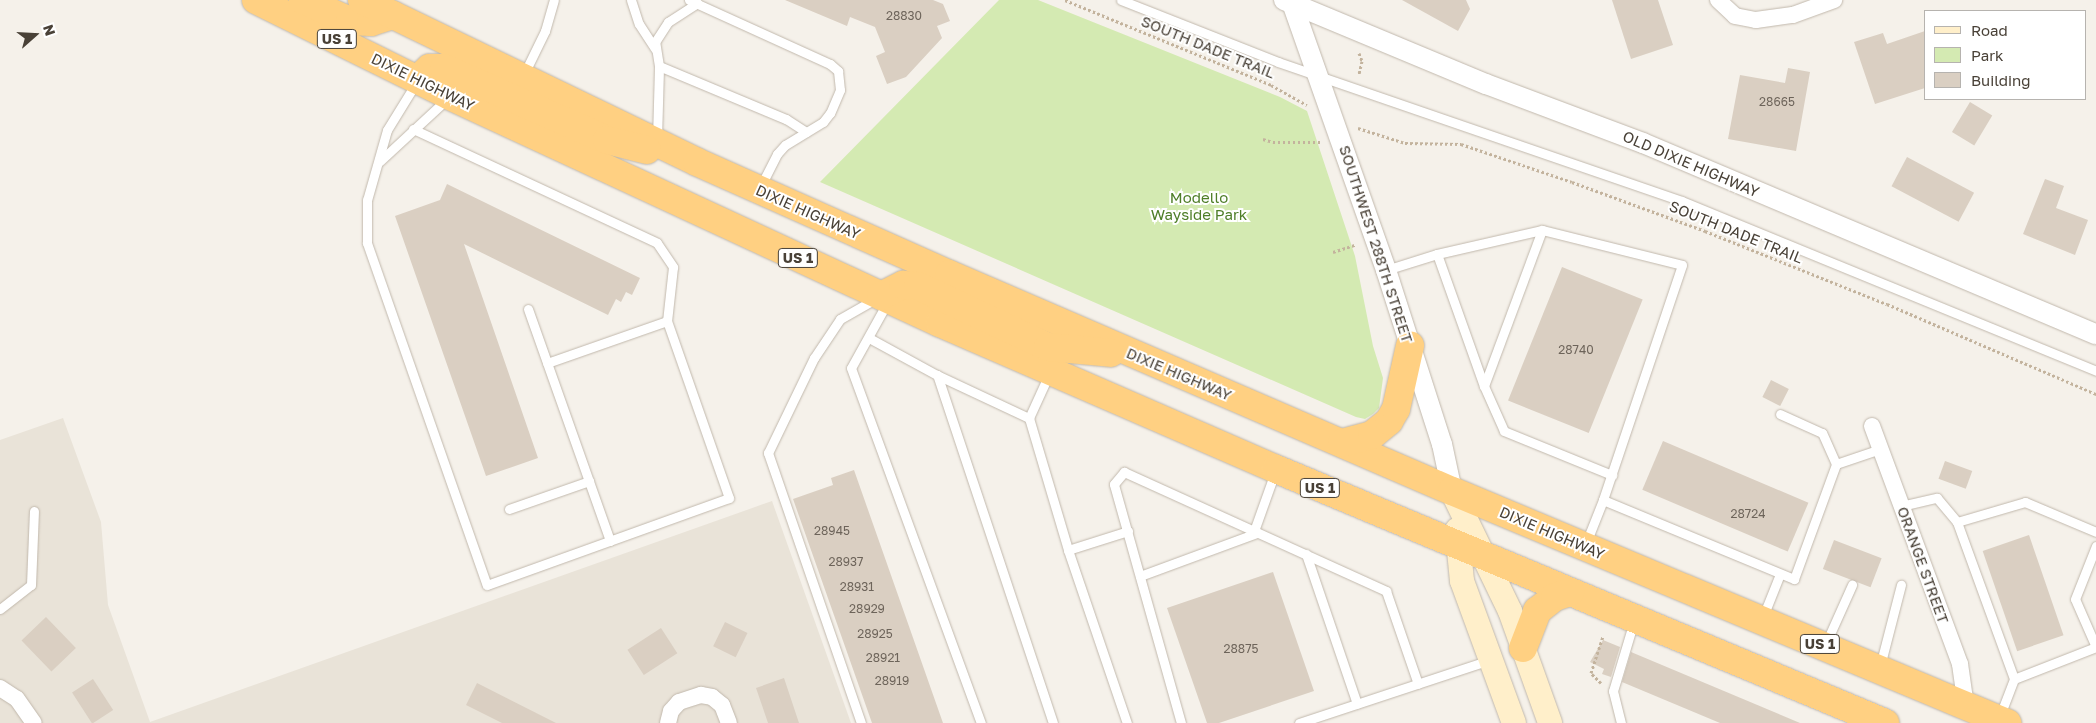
<!DOCTYPE html>
<html>
<head>
<meta charset="utf-8">
<style>
	body { margin:0 }
	#map { position:relative; width:2096px; height:723px; overflow:hidden; background:#f5f1ea; font-family:"Golos Text",sans-serif }
	div>[style] { position:absolute }
	.residential>* { inset:0; background:#e9e3d8 }
	.green>* { inset:0; background:#d4eab2 }
	.building>* { inset:0; background:#dacfc2; transform-origin:0 0 }
	.path>* { height:3px; margin-top:-1.5px; transform-origin:0; background:repeating-linear-gradient(90deg,#c3b39d 0 2.5px,transparent 0 5px) }
	.roads { filter:drop-shadow(0 0 1px #c1b8ac) drop-shadow(0 0 1px #c1b8ac) }
	.service>* { height:9px; margin:-4.5px; padding:0 4.5px; transform-origin:4.5px; border-radius:4.5px; background:#fff }
	.minor>* { height:16px; margin:-8px; padding:0 8px; transform-origin:8px; border-radius:8px; background:#fff }
	.tertiary>* { height:20px; margin:-10px; padding:0 10px; transform-origin:10px; border-radius:10px; background:#fff }
	.secondary>* { height:24px; margin:-12px; padding:0 12px; transform-origin:12px; border-radius:12px; background:#ffefca }
	.trunk>* { height:28px; margin:-14px; padding:0 14px; transform-origin:14px; border-radius:14px; background:#ffd082 }
	span { translate:-50% -50%; white-space:nowrap; text-align:center; line-height:1.15; -webkit-text-stroke:4px #fff; paint-order:stroke }
	.number-label { font-size:12px; color:#6d645a }
	.number-label span { -webkit-text-stroke-width:0 }
	.shield-label span { padding:1px 4px; background:#fff; border:1px solid; border-radius:4px; -webkit-text-stroke-width:0 }
	.shield-label { font-size:14px; color:#494137; font-weight:700 }
	.street-label { font-size:15px; color:#494137 }
	.park-label { font-size:15px; color:#4e7e28 }
	.legend { position:absolute; left:1924px; top:10px; width:162px; height:90px; box-sizing:border-box; background:#fff; border:1px solid #b6b3af; margin:0; padding:6px 9px; list-style:none; font-size:15px; color:#494137 }
	.legend li { display:flex; align-items:center; gap:10px; height:25px }
	.legend b { width:25px; border:1px solid #b6b3af }
	.north { position:absolute; left:10px; top:10px; width:50px; height:50px; -webkit-text-stroke:4px #fff; paint-order:stroke; rotate:71deg; font-size:14px; font-weight:700; line-height:20px; text-align:center; color:#494137 }
	.north::after { content:''; display:block; margin:auto; width:18px; height:22px; background:#494137; clip-path:polygon(50% 0,100% 100%,50% 72%,0 100%) }
</style>
</head>
<body>
<div id="map">
	<div class="residential">
		<div style="clip-path:polygon(63px 418px,101px 522px,108px 605px,150px 722px,772px 501px,851px 723px,0 723px,0 440px)"></div>
	</div>
	<div class="green">
		<div style="clip-path:polygon(999px 0,1038px 0,1280px 97px,1307px 111px,1355px 256px,1373px 346px,1383px 378px,1379px 408px,1373px 414px,1365px 419px,1356px 417px,820px 182px)"></div>
	</div>
	<div class="building">
		<div style="clip-path:polygon(785px 0,933px 0,943px 4px,950px 21px,937px 26px,942px 38px,906px 77px,887px 84px,876px 56px,885px 52px,875px 27px,850px 17px,847px 26px)"></div>
		<div style="clip-path:polygon(1402px 0,1466px 0,1470px 9px,1458px 31px)"></div>
		<div style="clip-path:polygon(1612px 0,1658px 0,1673px 45px,1631px 59px)"></div>
		<div style="clip-path:polygon(1925px 31px,1925px 88px,1875px 104px,1854px 42px,1883px 33px,1887px 44px)"></div>
		<div style="clip-path:polygon(1788px 68px,1810px 72px,1796px 151px,1728px 139px,1740px 75px,1785px 83px)"></div>
		<div style="left:1970px;top:102px;width:26px;height:35px;rotate:31deg"></div>
		<div style="left:1907px;top:157px;width:76px;height:33px;rotate:28deg"></div>
		<div style="clip-path:polygon(2045px 179px,2064px 186px,2056px 208px,2088px 220px,2075px 255px,2023px 234px)"></div>
		<div style="clip-path:polygon(447px 184px,640px 278px,632px 295px,626px 292px,621px 302px,616px 299px,608px 315px,464px 244px,538px 458px,486px 476px,395px 216px,440px 200px)"></div>
		<div style="left:1562px;top:267px;width:87px;height:144px;rotate:22deg"></div>
		<div style="left:1771px;top:380px;width:20px;height:19px;rotate:27deg"></div>
		<div style="left:1663px;top:441px;width:158px;height:53px;rotate:23deg"></div>
		<div style="left:1945px;top:461px;width:29px;height:19px;rotate:20deg"></div>
		<div style="clip-path:polygon(854px 470px,943px 723px,872px 723px,793px 499px,833px 485px,831px 478px)"></div>
		<div style="left:2029px;top:535px;width:106px;height:49px;rotate:71deg"></div>
		<div style="left:1834px;top:540px;width:51px;height:31px;rotate:21deg"></div>
		<div style="clip-path:polygon(1273px 572px,1314px 691px,1219px 723px,1207px 723px,1167px 608px)"></div>
		<div style="left:46px;top:617px;width:43px;height:34px;rotate:46deg"></div>
		<div style="left:725px;top:622px;width:25px;height:27px;rotate:26deg"></div>
		<div style="left:661px;top:628px;width:30px;height:40px;rotate:57deg"></div>
		<div style="clip-path:polygon(1603px 640px,1620px 647px,1611px 677px,1602px 674px,1604px 669px,1590px 662px)"></div>
		<div style="clip-path:polygon(1631px 652px,1800px 723px,1720px 723px,1622px 682px)"></div>
		<div style="clip-path:polygon(784px 678px,799px 723px,768px 723px,756px 688px)"></div>
		<div style="left:93px;top:679px;width:37px;height:25px;rotate:57deg"></div>
		<div style="clip-path:polygon(477px 683px,556px 723px,502px 723px,466px 705px)"></div>
	</div>
	<div class="path">
		<div style="left:1065px;top:0;width:223px;rotate:22.4deg"></div>
		<div style="left:1271px;top:85px;width:41px;rotate:29.1deg"></div>
		<div style="left:1359px;top:53px;width:9px;rotate:69deg"></div>
		<div style="left:1362px;top:61px;width:13px;rotate:103deg"></div>
		<div style="left:1358px;top:128px;width:49px;rotate:17.7deg"></div>
		<div style="left:1405px;top:143px;width:56px;rotate:1deg"></div>
		<div style="left:1461px;top:144px;width:117px;rotate:18.9deg"></div>
		<div style="left:1572px;top:182px;width:142px;rotate:20.2deg"></div>
		<div style="left:1705px;top:231px;width:196px;rotate:21.9deg"></div>
		<div style="left:1887px;top:304px;width:228px;rotate:23.3deg"></div>
		<div style="left:1263px;top:139px;width:10px;rotate:17deg"></div>
		<div style="left:1273px;top:142px;width:47px"></div>
		<div style="left:1333px;top:252px;width:23px;rotate:-18deg"></div>
		<div style="left:1601px;top:683px;width:14px;rotate:-135deg"></div>
		<div style="left:1591px;top:673px;width:38px;rotate:-72deg"></div>
	</div>
	<div class="roads">
		<div class="service">
			<div style="left:631px;top:0;width:25px;rotate:72deg"></div>
			<div style="left:639px;top:24px;width:30px;rotate:57deg"></div>
			<div style="left:689px;top:0;width:155px;rotate:24.4deg"></div>
			<div style="left:830px;top:64px;width:11px;rotate:41deg"></div>
			<div style="left:838px;top:71px;width:19px;rotate:84deg"></div>
			<div style="left:840px;top:90px;width:25px;rotate:113deg"></div>
			<div style="left:830px;top:113px;width:11px;rotate:128deg"></div>
			<div style="left:823px;top:122px;width:44px;rotate:148.8deg"></div>
			<div style="left:785px;top:145px;width:12px;rotate:132deg"></div>
			<div style="left:777px;top:154px;width:38px;rotate:117deg"></div>
			<div style="left:1121px;top:0;width:169px;rotate:21.5deg"></div>
			<div style="left:1278px;top:62px;width:427px;rotate:19deg"></div>
			<div style="left:1682px;top:201px;width:448px;rotate:22.3deg"></div>
			<div style="left:659px;top:66px;width:138px;rotate:22.7deg"></div>
			<div style="left:786px;top:119px;width:24px;rotate:33deg"></div>
			<div style="left:523px;top:76px;width:50px;rotate:-63.9deg"></div>
			<div style="left:545px;top:31px;width:32px;rotate:-74deg"></div>
			<div style="left:416px;top:83px;width:55px;rotate:121.7deg"></div>
			<div style="left:387px;top:130px;width:73px;rotate:105.9deg"></div>
			<div style="left:367px;top:200px;width:43px;rotate:90deg"></div>
			<div style="left:367px;top:243px;width:362px;rotate:70.7deg"></div>
			<div style="left:487px;top:585px;width:257px;rotate:-19.8deg"></div>
			<div style="left:729px;top:498px;width:188px;rotate:-109.3deg"></div>
			<div style="left:667px;top:321px;width:127px;rotate:160.7deg"></div>
			<div style="left:413px;top:129px;width:269px;rotate:25deg"></div>
			<div style="left:657px;top:243px;width:29px;rotate:56deg"></div>
			<div style="left:673px;top:267px;width:54px;rotate:96.3deg"></div>
			<div style="left:657px;top:139px;width:73px;rotate:-88.4deg"></div>
			<div style="left:659px;top:66px;width:24px;rotate:-99deg"></div>
			<div style="left:655px;top:42px;width:24px;rotate:-57deg"></div>
			<div style="left:668px;top:22px;width:35px;rotate:-33deg"></div>
			<div style="left:380px;top:161px;width:91px;rotate:-42.8deg"></div>
			<div style="left:1437px;top:254px;width:140px;rotate:70.4deg"></div>
			<div style="left:1484px;top:386px;width:49px;rotate:66deg"></div>
			<div style="left:1504px;top:431px;width:117px;rotate:22.2deg"></div>
			<div style="left:1386px;top:270px;width:53px;rotate:-17.4deg"></div>
			<div style="left:1437px;top:254px;width:108px;rotate:-12.9deg"></div>
			<div style="left:1542px;top:230px;width:144px;rotate:14deg"></div>
			<div style="left:1682px;top:265px;width:248px;rotate:108.6deg"></div>
			<div style="left:1603px;top:500px;width:46px;rotate:111.6deg"></div>
			<div style="left:887px;top:303px;width:74px;rotate:119deg"></div>
			<div style="left:851px;top:368px;width:378px;rotate:69.9deg"></div>
			<div style="left:528px;top:309px;width:246px;rotate:70.5deg"></div>
			<div style="left:869px;top:338px;width:77px;rotate:28.6deg"></div>
			<div style="left:1484px;top:386px;width:166px;rotate:-69.6deg"></div>
			<div style="left:1029px;top:418px;width:51px;rotate:-65.5deg"></div>
			<div style="left:1836px;top:464px;width:46px;rotate:-18.8deg"></div>
			<div style="left:1603px;top:500px;width:207px;rotate:22.5deg"></div>
			<div style="left:1794px;top:579px;width:122px;rotate:-69.9deg"></div>
			<div style="left:1836px;top:464px;width:34px;rotate:-114deg"></div>
			<div style="left:1822px;top:433px;width:46px;rotate:-155.7deg"></div>
			<div style="left:1901px;top:506px;width:37px;rotate:-13deg"></div>
			<div style="left:1937px;top:498px;width:31px;rotate:50deg"></div>
			<div style="left:1957px;top:522px;width:167px;rotate:70deg"></div>
			<div style="left:2014px;top:679px;width:40px;rotate:111deg"></div>
			<div style="left:509px;top:509px;width:85px;rotate:-19.3deg"></div>
			<div style="left:1957px;top:522px;width:71px;rotate:-16.4deg"></div>
			<div style="left:2025px;top:502px;width:77px;rotate:22.9deg"></div>
			<div style="left:1254px;top:531px;width:63px;rotate:-70.4deg"></div>
			<div style="left:1068px;top:550px;width:63px;rotate:-17.6deg"></div>
			<div style="left:1306px;top:554px;width:158px;rotate:71.2deg"></div>
			<div style="left:1140px;top:576px;width:125px;rotate:-20.2deg"></div>
			<div style="left:0;top:609px;width:39px;rotate:-38deg"></div>
			<div style="left:31px;top:585px;width:74px;rotate:-87.7deg"></div>
			<div style="left:1762px;top:619px;width:48px;rotate:-68.2deg"></div>
			<div style="left:1826px;top:643px;width:64px;rotate:-65.9deg"></div>
			<div style="left:2096px;top:647px;width:52px;rotate:-113.6deg"></div>
			<div style="left:2075px;top:599px;width:57px;rotate:-68.4deg"></div>
			<div style="left:1880px;top:666px;width:84px;rotate:-75.5deg"></div>
			<div style="left:2014px;top:679px;width:88px;rotate:-21.3deg"></div>
			<div style="left:861px;top:723px;width:286px;rotate:-109deg"></div>
			<div style="left:768px;top:453px;width:106px;rotate:-64.2deg"></div>
			<div style="left:814px;top:358px;width:47px;rotate:-56.3deg"></div>
			<div style="left:840px;top:319px;width:43px;rotate:-29.6deg"></div>
			<div style="left:1053px;top:723px;width:367px;rotate:-108.4deg"></div>
			<div style="left:937px;top:375px;width:102px;rotate:25.1deg"></div>
			<div style="left:1029px;top:418px;width:138px;rotate:73.5deg"></div>
			<div style="left:1068px;top:550px;width:183px;rotate:71.2deg"></div>
			<div style="left:1181px;top:723px;width:248px;rotate:-105.7deg"></div>
			<div style="left:1114px;top:484px;width:16px;rotate:-50deg"></div>
			<div style="left:1124px;top:472px;width:288px;rotate:24.4deg"></div>
			<div style="left:1386px;top:591px;width:98px;rotate:71deg"></div>
			<div style="left:1299px;top:723px;width:200px;rotate:-18.3deg"></div>
			<div style="left:1621px;top:723px;width:33px;rotate:-104deg"></div>
			<div style="left:1613px;top:691px;width:73px;rotate:-73.3deg"></div>
		</div>
		<div class="minor">
			<div style="left:1718px;top:0;width:23px;rotate:43deg"></div>
			<div style="left:1735px;top:16px;width:21px;rotate:11deg"></div>
			<div style="left:1756px;top:20px;width:37px;rotate:-8deg"></div>
			<div style="left:1793px;top:15px;width:44px;rotate:-20.1deg"></div>
			<div style="left:1872px;top:426px;width:254px;rotate:69.7deg"></div>
			<div style="left:1960px;top:664px;width:42px;rotate:81.9deg"></div>
			<div style="left:0;top:688px;width:20px;rotate:33deg"></div>
			<div style="left:17px;top:699px;width:29px;rotate:55deg"></div>
			<div style="left:668px;top:723px;width:12px;rotate:-76deg"></div>
			<div style="left:671px;top:711px;width:12px;rotate:-48deg"></div>
			<div style="left:679px;top:702px;width:23px;rotate:-18deg"></div>
			<div style="left:701px;top:695px;width:11px;rotate:10deg"></div>
			<div style="left:712px;top:697px;width:13px;rotate:39deg"></div>
			<div style="left:722px;top:705px;width:19px;rotate:69deg"></div>
		</div>
		<div class="tertiary">
			<div style="left:1284px;top:0;width:219px;rotate:22.6deg"></div>
			<div style="left:1486px;top:84px;width:168px;rotate:20.6deg"></div>
			<div style="left:1643px;top:143px;width:492px;rotate:22.9deg"></div>
			<div style="left:1291px;top:0;width:286px;rotate:70.6deg"></div>
			<div style="left:1386px;top:270px;width:183px;rotate:72.2deg"></div>
			<div style="left:1442px;top:444px;width:48px;rotate:78deg"></div>
		</div>
		<div class="secondary">
			<div style="left:1452px;top:491px;width:133px;rotate:64.2deg"></div>
			<div style="left:1510px;top:611px;width:119px;rotate:70.3deg"></div>
			<div style="left:1457px;top:530px;width:51px;rotate:84.4deg"></div>
			<div style="left:1462px;top:581px;width:151px;rotate:69.9deg"></div>
		</div>
		<div class="trunk">
			<div style="left:256px;top:0;width:216px;rotate:26.3deg"></div>
			<div style="left:450px;top:96px;width:540px;rotate:24.86deg"></div>
			<div style="left:940px;top:323px;width:366px;rotate:23.5deg"></div>
			<div style="left:1276px;top:469px;width:660px;rotate:22.64deg"></div>
			<div style="left:303px;top:0;width:51px;rotate:24.1deg"></div>
			<div style="left:350px;top:21px;width:21px;rotate:3deg"></div>
			<div style="left:371px;top:22px;width:23px;rotate:-18deg"></div>
			<div style="left:362px;top:0;width:372px;rotate:25.8deg"></div>
			<div style="left:697px;top:162px;width:276px;rotate:24deg"></div>
			<div style="left:949px;top:274px;width:548px;rotate:23.34deg"></div>
			<div style="left:1452px;top:491px;width:602px;rotate:22.69deg"></div>
			<div style="left:418px;top:79px;width:16px;rotate:-43deg"></div>
			<div style="left:430px;top:68px;width:14px"></div>
			<div style="left:444px;top:68px;width:178px;rotate:23.8deg"></div>
			<div style="left:607px;top:140px;width:41px;rotate:14deg"></div>
			<div style="left:881px;top:296px;width:25px;rotate:-27deg"></div>
			<div style="left:903px;top:285px;width:15px;rotate:4deg"></div>
			<div style="left:918px;top:286px;width:144px;rotate:25.1deg"></div>
			<div style="left:1048px;top:347px;width:63px;rotate:5.4deg"></div>
			<div style="left:1342px;top:443px;width:31px;rotate:-15deg"></div>
			<div style="left:1372px;top:435px;width:22px;rotate:-39deg"></div>
			<div style="left:1389px;top:421px;width:14px;rotate:-60deg"></div>
			<div style="left:1396px;top:409px;width:65px;rotate:-77.5deg"></div>
			<div style="left:1523px;top:648px;width:40px;rotate:-69deg"></div>
			<div style="left:1537px;top:611px;width:23px;rotate:-38deg"></div>
			<div style="left:1555px;top:597px;width:16px;rotate:-18deg"></div>
		</div>
	</div>
	<div class="number-label">
		<span style="left:904px;top:16px">28830</span>
		<span style="left:1777px;top:102px">28665</span>
		<span style="left:1576px;top:350px">28740</span>
		<span style="left:1748px;top:514px">28724</span>
		<span style="left:832px;top:531px">28945</span>
		<span style="left:846px;top:562px">28937</span>
		<span style="left:857px;top:587px">28931</span>
		<span style="left:867px;top:609px">28929</span>
		<span style="left:875px;top:634px">28925</span>
		<span style="left:1241px;top:649px">28875</span>
		<span style="left:883px;top:658px">28921</span>
		<span style="left:892px;top:681px">28919</span>
	</div>
	<div class="shield-label">
		<span style="left:337px;top:39px">US 1</span>
		<span style="left:798px;top:258px">US 1</span>
		<span style="left:1320px;top:488px">US 1</span>
		<span style="left:1820px;top:644px">US 1</span>
	</div>
	<div class="street-label">
		<span style="left:1208px;top:47px;rotate:22deg">SOUTH DADE TRAIL</span>
		<span style="left:423px;top:82px;rotate:26deg">DIXIE HIGHWAY</span>
		<span style="left:1691px;top:164px;rotate:23deg">OLD DIXIE HIGHWAY</span>
		<span style="left:808px;top:212px;rotate:24deg">DIXIE HIGHWAY</span>
		<span style="left:1736px;top:232px;rotate:22deg">SOUTH DADE TRAIL</span>
		<span style="left:1376px;top:244px;rotate:72deg">SOUTHWEST 288TH STREET</span>
		<span style="left:1179px;top:374px;rotate:23deg">DIXIE HIGHWAY</span>
		<span style="left:1552px;top:533px;rotate:23deg">DIXIE HIGHWAY</span>
		<span style="left:1923px;top:565px;rotate:70deg">ORANGE STREET</span>
	</div>
	<div class="park-label">
		<span style="left:1199px;top:206px">Modello<br>Wayside Park</span>
	</div>
	<ul class="legend">
	<li><b style="height:6px;background:#ffefca"></b>Road</li>
	<li><b style="height:14px;background:#d4eab2"></b>Park</li>
	<li><b style="height:14px;background:#dacfc2"></b>Building</li>
	</ul>
	<div class="north">N</div>
</div>
</body>
</html>
